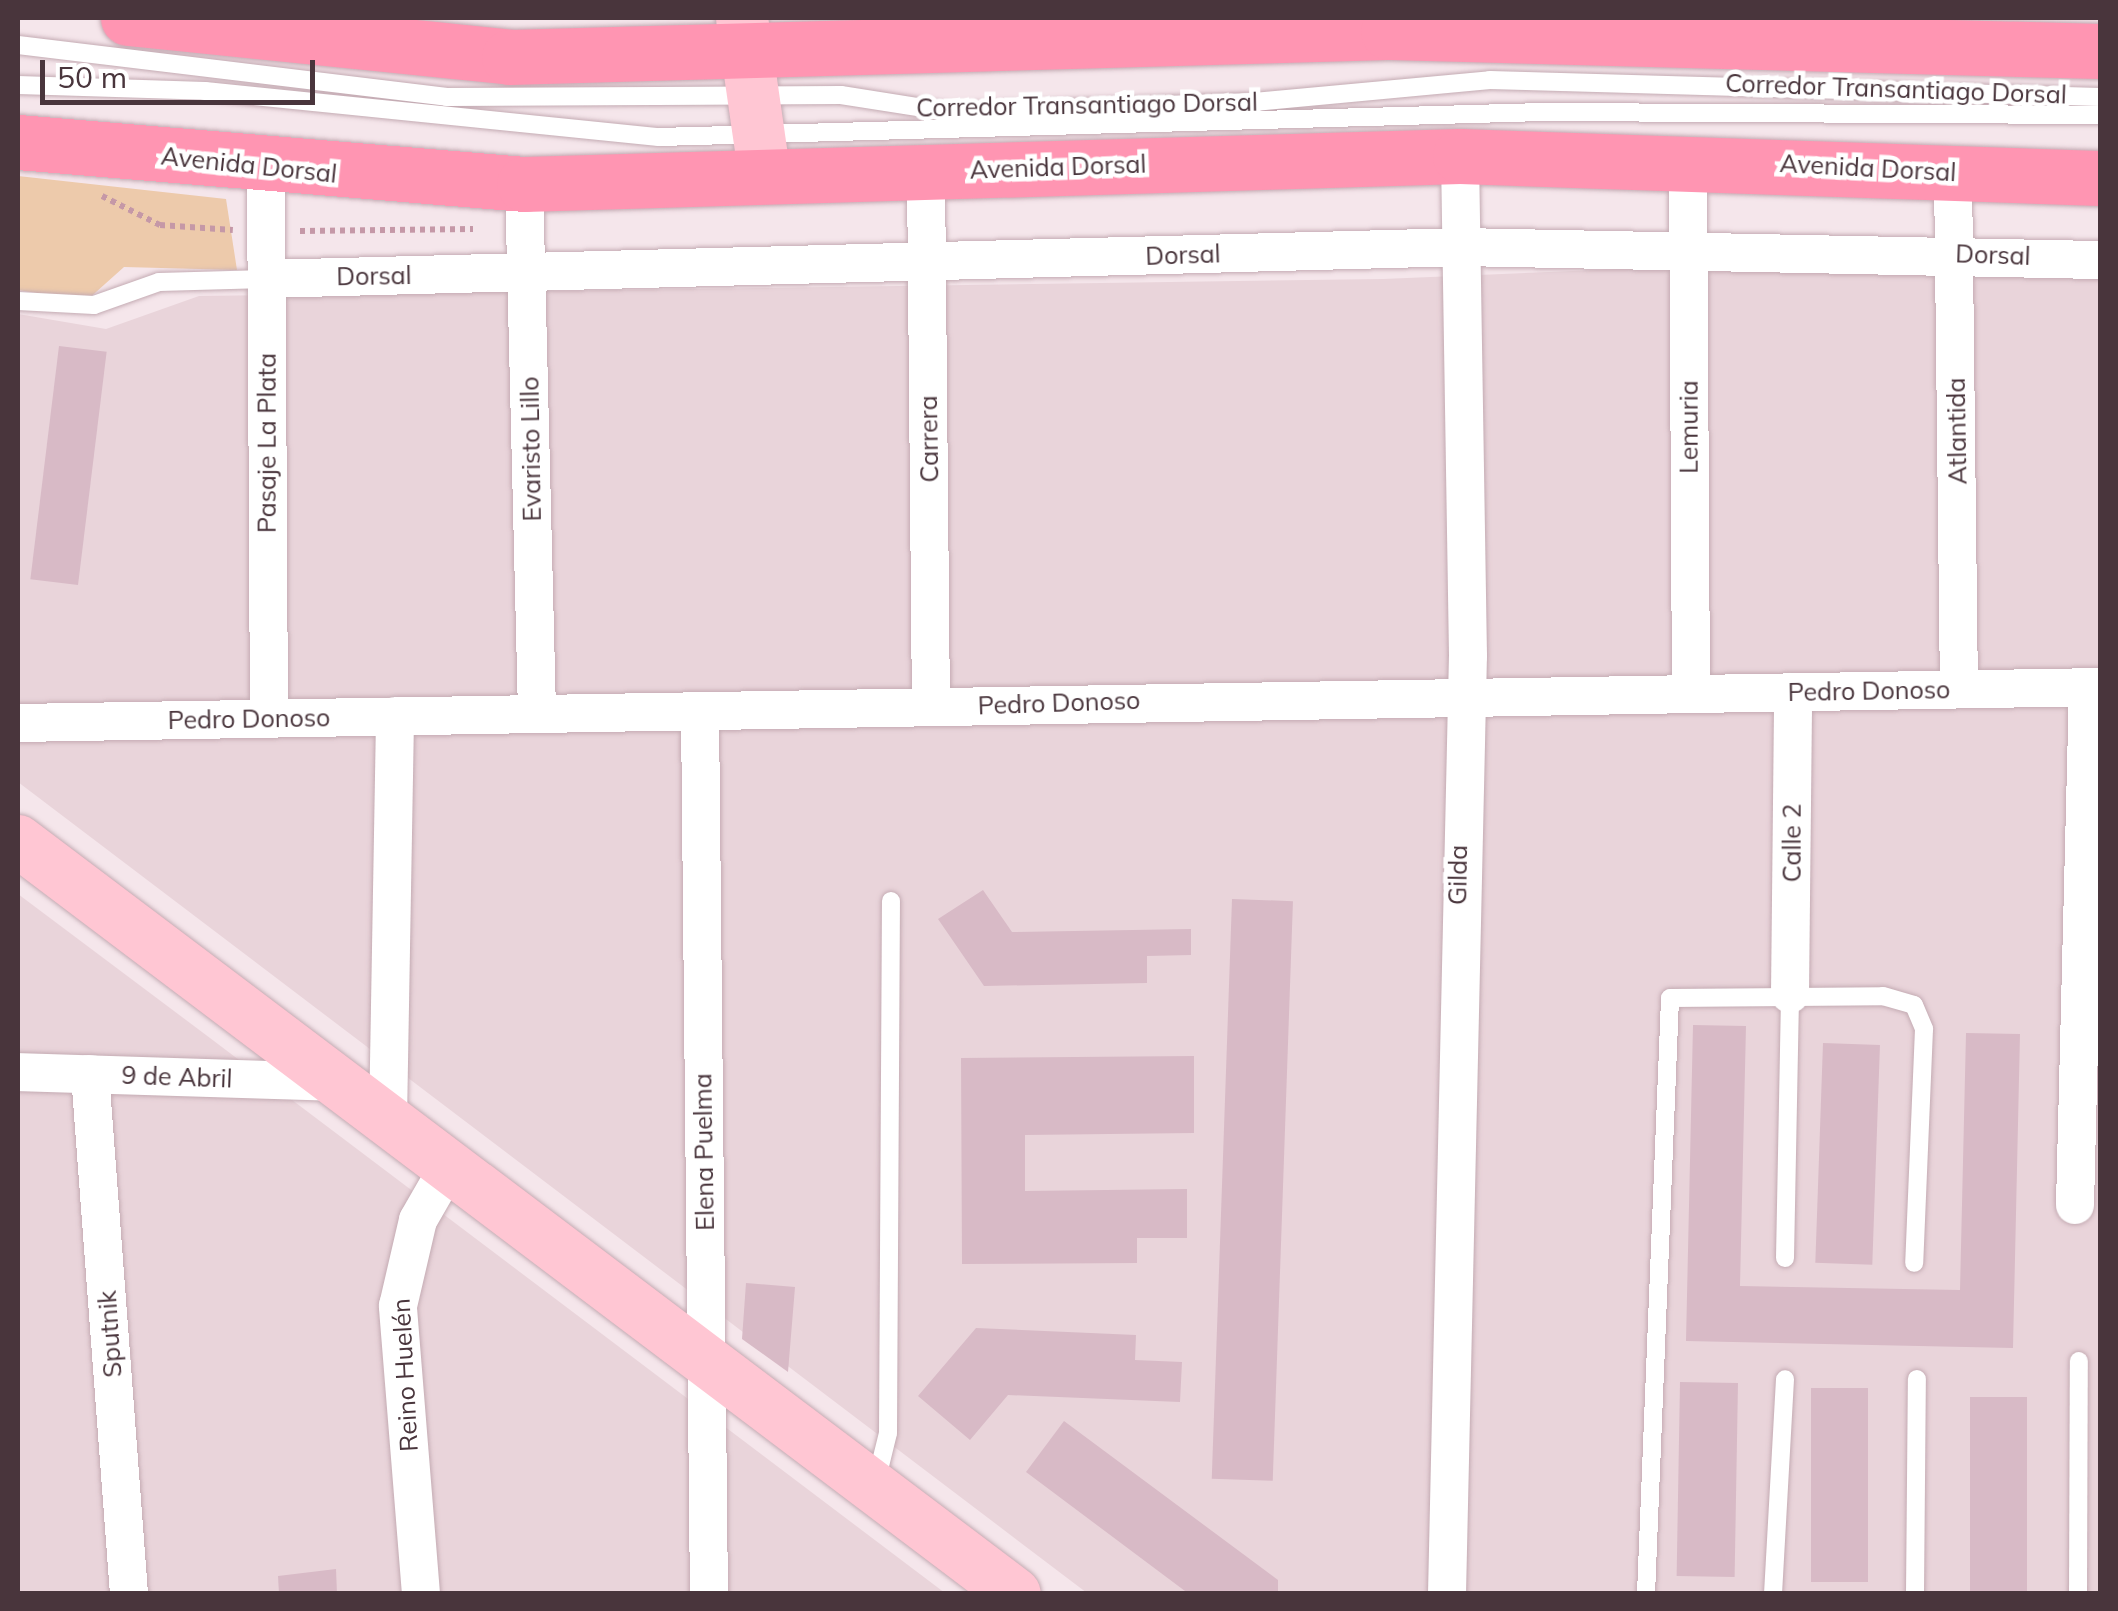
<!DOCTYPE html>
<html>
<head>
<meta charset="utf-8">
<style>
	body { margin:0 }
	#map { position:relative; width:2118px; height:1611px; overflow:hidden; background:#f5e6eb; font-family:Mulish,sans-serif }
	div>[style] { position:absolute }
	.residential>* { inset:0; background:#e9d4da }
	.green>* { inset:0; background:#edcaab }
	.building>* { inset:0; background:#d8bac6; transform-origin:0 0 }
	.path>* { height:6px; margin-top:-3px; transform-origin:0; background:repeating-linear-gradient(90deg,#c598a7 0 5px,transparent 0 10px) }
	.roads { filter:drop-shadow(0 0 2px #c4abb3) drop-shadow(0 0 2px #c4abb3) }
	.lane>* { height:18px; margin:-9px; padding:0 9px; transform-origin:9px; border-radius:9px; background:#fff }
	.street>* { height:38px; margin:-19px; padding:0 19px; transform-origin:19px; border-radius:19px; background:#fff }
	.secondary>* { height:52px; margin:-26px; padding:0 26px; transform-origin:26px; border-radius:26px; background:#ffc6d3 }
	.primary>* { height:55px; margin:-27.5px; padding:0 27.5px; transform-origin:27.5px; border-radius:27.5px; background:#ff95b2 }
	span { translate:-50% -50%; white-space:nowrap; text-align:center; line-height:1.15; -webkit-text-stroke:9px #fff; paint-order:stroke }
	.street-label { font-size:25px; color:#49353c }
	.frame { position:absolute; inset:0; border:20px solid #49353c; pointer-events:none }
	.scale { position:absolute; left:40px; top:60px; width:275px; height:45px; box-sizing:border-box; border:5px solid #49353c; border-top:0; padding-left:12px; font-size:30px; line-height:35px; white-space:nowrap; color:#49353c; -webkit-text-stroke:8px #fff; paint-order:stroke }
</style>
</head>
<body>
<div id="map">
	<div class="residential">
		<div style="clip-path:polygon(1813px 261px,2100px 274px,2100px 1593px,1087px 1593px,18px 782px,18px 314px,106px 329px,199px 296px,1383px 279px)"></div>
		<div style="clip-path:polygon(18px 894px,210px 1038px,945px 1593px,18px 1593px)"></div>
	</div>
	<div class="green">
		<div style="clip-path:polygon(18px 176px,226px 199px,237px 270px,124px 267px,86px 301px,18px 290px)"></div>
	</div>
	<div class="building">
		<div style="left:59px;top:346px;width:48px;height:235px;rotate:7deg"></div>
		<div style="clip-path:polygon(983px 890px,1012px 932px,1191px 929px,1191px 955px,1147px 956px,1147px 983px,984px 986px,938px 919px)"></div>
		<div style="left:1232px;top:899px;width:61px;height:580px;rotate:2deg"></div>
		<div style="clip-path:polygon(1693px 1025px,1746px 1026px,1740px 1286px,1960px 1290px,1966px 1033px,2020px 1034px,2013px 1348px,1686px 1341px)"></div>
		<div style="left:1823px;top:1043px;width:57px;height:220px;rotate:2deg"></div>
		<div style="clip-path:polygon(1194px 1056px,1194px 1133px,1025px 1135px,1025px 1191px,1187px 1189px,1187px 1238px,1137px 1238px,1137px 1263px,962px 1264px,961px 1058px)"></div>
		<div style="clip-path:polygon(746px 1283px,795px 1287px,788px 1372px,742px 1339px)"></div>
		<div style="clip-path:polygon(976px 1328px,1136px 1335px,1135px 1360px,1182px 1362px,1180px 1402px,1008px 1395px,970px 1440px,918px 1396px)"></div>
		<div style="left:1680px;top:1382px;width:58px;height:194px;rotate:1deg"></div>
		<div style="left:1811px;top:1388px;width:57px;height:194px"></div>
		<div style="left:1970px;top:1397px;width:57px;height:194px"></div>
		<div style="clip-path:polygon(1064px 1421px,1278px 1580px,1278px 1594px,1189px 1594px,1026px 1472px)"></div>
		<div style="clip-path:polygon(336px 1569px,337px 1594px,279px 1594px,278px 1576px)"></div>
	</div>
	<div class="path">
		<div style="left:102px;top:196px;width:65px;rotate:26.6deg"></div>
		<div style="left:160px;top:225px;width:73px;rotate:3.9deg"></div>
		<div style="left:300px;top:231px;width:173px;rotate:-0.7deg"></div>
	</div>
	<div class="roads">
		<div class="lane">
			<div style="left:18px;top:45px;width:432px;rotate:6.9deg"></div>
			<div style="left:447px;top:97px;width:394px;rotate:-0.3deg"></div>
			<div style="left:841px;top:95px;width:110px;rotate:8.9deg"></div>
			<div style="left:950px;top:112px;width:304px;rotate:-1.9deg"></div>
			<div style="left:1254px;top:102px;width:237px;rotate:-5.3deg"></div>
			<div style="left:1490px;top:80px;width:610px;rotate:1.6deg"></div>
			<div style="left:18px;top:85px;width:187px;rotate:1.8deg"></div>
			<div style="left:205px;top:91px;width:456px;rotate:5.8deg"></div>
			<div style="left:659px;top:137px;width:885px;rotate:-1.62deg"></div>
			<div style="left:1544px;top:112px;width:556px;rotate:0.31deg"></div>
			<div style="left:18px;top:301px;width:76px;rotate:3deg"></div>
			<div style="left:94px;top:305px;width:69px;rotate:-19.5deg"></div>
			<div style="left:159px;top:282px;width:107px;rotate:-1.6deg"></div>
			<div style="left:1785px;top:1258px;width:264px;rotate:-88.9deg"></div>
			<div style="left:876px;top:1482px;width:50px;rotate:-76.2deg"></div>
			<div style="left:888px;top:1433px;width:532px;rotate:-89.68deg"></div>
			<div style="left:1646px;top:1594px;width:596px;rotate:-87.69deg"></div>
			<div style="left:1670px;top:998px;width:213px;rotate:-0.5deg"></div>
			<div style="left:1883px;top:996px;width:32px;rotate:16deg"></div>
			<div style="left:1914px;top:1005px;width:26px;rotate:67deg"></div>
			<div style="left:1924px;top:1029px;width:234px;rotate:92.4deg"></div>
			<div style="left:1773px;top:1594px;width:215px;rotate:-86.8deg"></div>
			<div style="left:1915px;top:1594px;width:215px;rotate:-89.5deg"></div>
			<div style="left:2078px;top:1594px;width:233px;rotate:-89.8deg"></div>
		</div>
		<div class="street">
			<div style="left:1688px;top:160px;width:534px;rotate:89.68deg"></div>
			<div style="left:266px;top:167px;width:551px;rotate:89.69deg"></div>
			<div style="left:926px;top:171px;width:536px;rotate:89.47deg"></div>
			<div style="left:1953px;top:172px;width:517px;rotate:89.34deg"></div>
			<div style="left:524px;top:184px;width:530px;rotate:88.59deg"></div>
			<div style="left:266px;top:279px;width:1195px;rotate:-1.53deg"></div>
			<div style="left:1461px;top:247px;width:639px;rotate:1.17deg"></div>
			<div style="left:700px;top:711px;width:883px;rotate:89.42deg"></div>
			<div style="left:18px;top:723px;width:2082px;rotate:-0.99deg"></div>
			<div style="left:1790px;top:994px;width:302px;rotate:-89.4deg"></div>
			<div style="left:18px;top:1072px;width:319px;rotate:1.8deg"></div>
			<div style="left:90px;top:1074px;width:521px;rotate:85.71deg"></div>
			<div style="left:388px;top:1120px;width:404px;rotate:-89deg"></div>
			<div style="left:2075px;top:1205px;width:518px;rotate:-88.56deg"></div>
			<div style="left:421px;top:1594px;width:289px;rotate:-94.6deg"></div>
			<div style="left:398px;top:1306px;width:88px;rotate:-76.9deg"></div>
			<div style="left:418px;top:1220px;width:62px;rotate:-60.1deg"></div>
			<div style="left:1447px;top:1594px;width:938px;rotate:-88.72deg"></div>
			<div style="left:1468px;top:656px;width:500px;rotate:-90.92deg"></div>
		</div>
		<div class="secondary">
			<div style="left:742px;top:18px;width:161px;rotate:81.8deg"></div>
			<div style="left:18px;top:841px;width:1249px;rotate:37.06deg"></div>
		</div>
		<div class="primary">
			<div style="left:128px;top:18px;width:383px;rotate:5.8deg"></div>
			<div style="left:509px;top:57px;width:879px;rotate:-1.63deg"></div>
			<div style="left:1388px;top:32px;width:712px;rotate:1.53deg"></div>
			<div style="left:18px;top:142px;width:508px;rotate:4.74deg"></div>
			<div style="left:524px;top:184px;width:936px;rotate:-1.71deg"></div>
			<div style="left:1460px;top:156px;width:640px;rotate:1.97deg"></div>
		</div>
	</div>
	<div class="street-label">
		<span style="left:1896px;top:89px;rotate:2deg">Corredor Transantiago Dorsal</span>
		<span style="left:1087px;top:105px;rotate:-1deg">Corredor Transantiago Dorsal</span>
		<span style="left:249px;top:165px;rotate:6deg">Avenida Dorsal</span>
		<span style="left:1058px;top:167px;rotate:-2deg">Avenida Dorsal</span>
		<span style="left:1868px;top:168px;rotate:3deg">Avenida Dorsal</span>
		<span style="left:1183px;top:255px;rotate:-2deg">Dorsal</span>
		<span style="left:1993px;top:255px;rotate:2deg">Dorsal</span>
		<span style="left:374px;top:276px;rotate:-1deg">Dorsal</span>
		<span style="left:1689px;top:427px;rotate:-90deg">Lemuria</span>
		<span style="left:1957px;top:431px;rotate:-91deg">Atlantida</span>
		<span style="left:929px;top:439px;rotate:-91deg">Carrera</span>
		<span style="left:267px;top:443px;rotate:-90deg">Pasaje La Plata</span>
		<span style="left:531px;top:449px;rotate:-91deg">Evaristo Lillo</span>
		<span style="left:1869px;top:691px;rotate:-1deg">Pedro Donoso</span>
		<span style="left:1059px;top:703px;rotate:-2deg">Pedro Donoso</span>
		<span style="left:249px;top:719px;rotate:-1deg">Pedro Donoso</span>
		<span style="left:1792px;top:843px;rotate:-90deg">Calle 2</span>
		<span style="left:1458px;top:875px;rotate:-89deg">Gilda</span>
		<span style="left:177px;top:1077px;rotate:2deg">9 de Abril</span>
		<span style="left:704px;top:1152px;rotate:-91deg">Elena Puelma</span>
		<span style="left:110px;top:1334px;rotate:-94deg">Sputnik</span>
		<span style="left:405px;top:1375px;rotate:-93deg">Reino Huelén</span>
	</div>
	<div class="frame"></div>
	<div class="scale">50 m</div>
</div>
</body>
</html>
